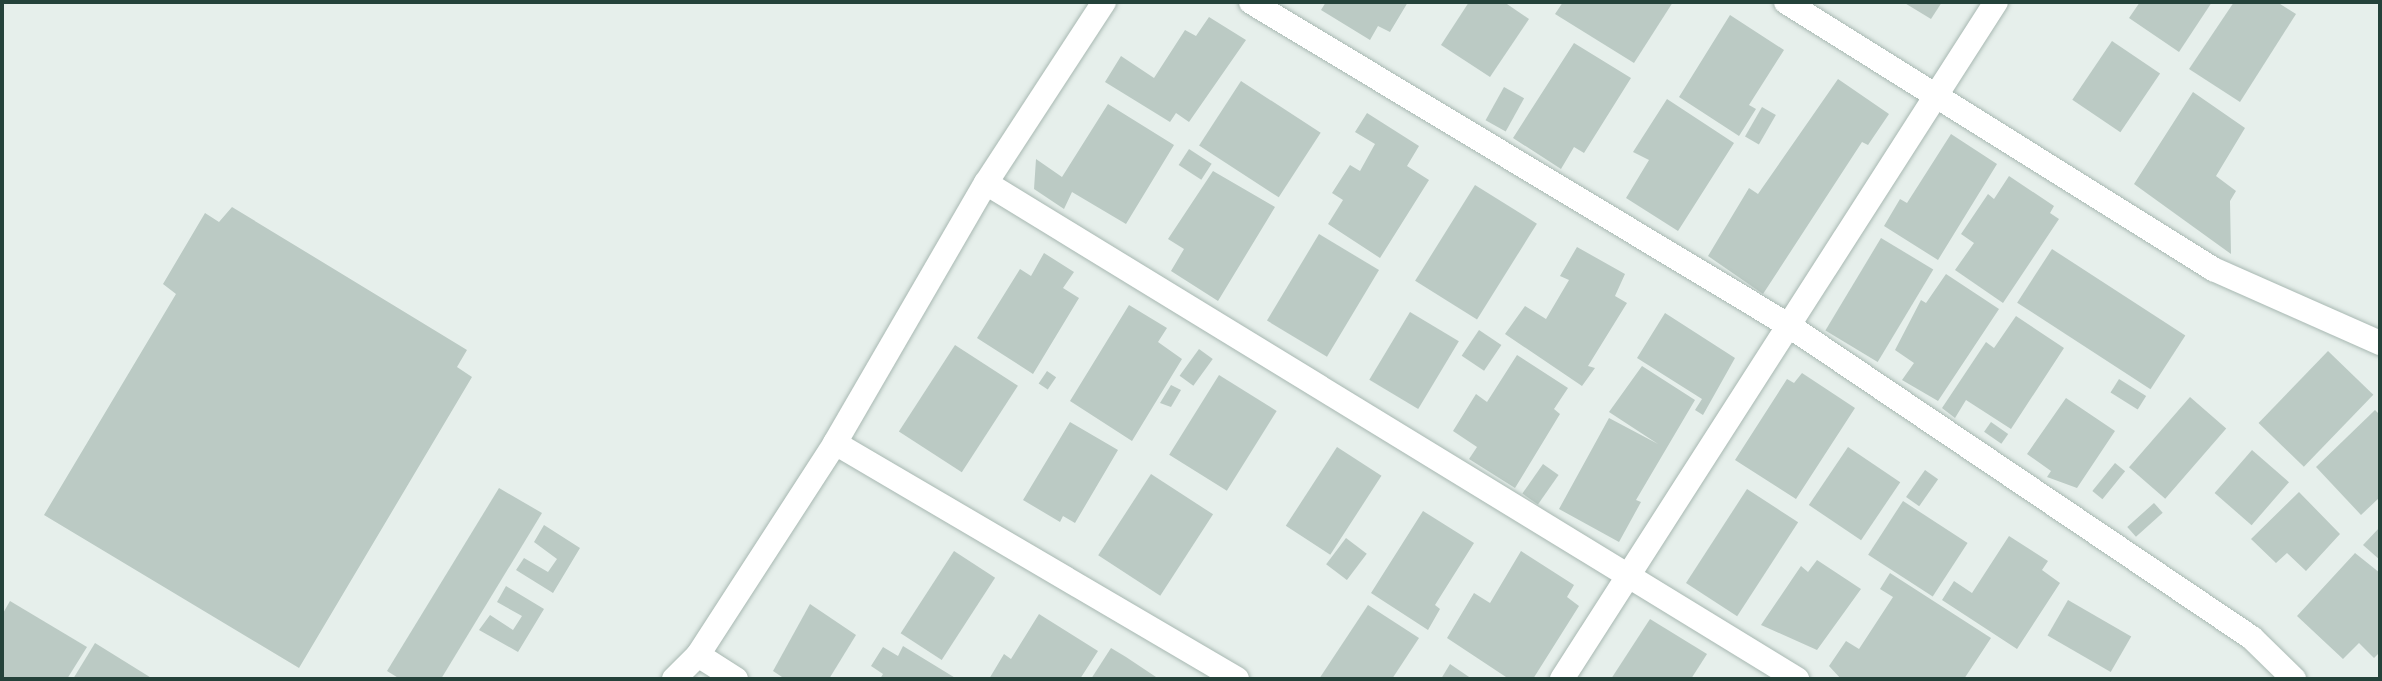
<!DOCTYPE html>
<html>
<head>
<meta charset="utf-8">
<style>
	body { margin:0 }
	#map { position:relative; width:2382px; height:681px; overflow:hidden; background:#e6efeb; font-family:Manrope,sans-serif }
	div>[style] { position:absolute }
	.building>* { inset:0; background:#bbcac4; transform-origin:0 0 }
	.roads { filter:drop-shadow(0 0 2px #a8b8b2) drop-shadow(0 0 2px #a8b8b2) }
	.minor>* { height:24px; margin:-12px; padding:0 12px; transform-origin:12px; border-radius:12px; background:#fff }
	span { translate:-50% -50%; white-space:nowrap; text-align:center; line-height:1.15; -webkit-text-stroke:6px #f7fbf9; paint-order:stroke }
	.frame { position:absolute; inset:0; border:4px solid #24423a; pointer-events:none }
</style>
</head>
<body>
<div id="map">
	<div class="building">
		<div style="clip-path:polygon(1326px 2px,1408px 2px,1390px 32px,1378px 26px,1370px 40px,1321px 10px)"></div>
		<div style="clip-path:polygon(1469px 2px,1504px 2px,1529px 19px,1490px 77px,1441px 45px)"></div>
		<div style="clip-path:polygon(1563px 2px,1673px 2px,1634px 63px,1555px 14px)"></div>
		<div style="clip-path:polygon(1903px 2px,1942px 2px,1931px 19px)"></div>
		<div style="clip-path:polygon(2140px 2px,2212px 2px,2179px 52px,2129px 18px)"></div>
		<div style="clip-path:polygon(2234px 2px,2277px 2px,2296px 14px,2240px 102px,2189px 69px)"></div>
		<div style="clip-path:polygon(1730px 15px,1784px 50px,1749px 105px,1756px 109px,1739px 136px,1679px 97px)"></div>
		<div style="clip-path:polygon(1209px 17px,1246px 40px,1189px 122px,1176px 113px,1170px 122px,1105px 82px,1121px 56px,1154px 78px,1185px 30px,1196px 36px)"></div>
		<div style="left:2112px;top:41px;width:58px;height:71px;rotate:34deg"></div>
		<div style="clip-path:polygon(1574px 43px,1631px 78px,1584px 153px,1574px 147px,1561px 169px,1513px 138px)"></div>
		<div style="clip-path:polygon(1838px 79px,1889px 114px,1868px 145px,1862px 142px,1763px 294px,1708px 256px,1749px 188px,1758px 194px)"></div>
		<div style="left:1241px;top:81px;width:95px;height:77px;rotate:33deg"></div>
		<div style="left:1504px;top:87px;width:23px;height:38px;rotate:29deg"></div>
		<div style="clip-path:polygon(2193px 92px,2245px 128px,2216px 176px,2236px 191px,2230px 201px,2231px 254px,2134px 184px)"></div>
		<div style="clip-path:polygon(1667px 99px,1734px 143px,1678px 231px,1626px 198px,1649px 160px,1633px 152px)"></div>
		<div style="clip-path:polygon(1108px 104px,1174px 145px,1126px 224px,1072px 192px,1064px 209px,1034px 189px,1036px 159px,1062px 177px)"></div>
		<div style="left:1762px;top:107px;width:16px;height:34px;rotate:30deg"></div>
		<div style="clip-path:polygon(1367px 113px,1419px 146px,1407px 166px,1429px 180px,1380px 258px,1328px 224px,1343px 200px,1332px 193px,1350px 165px,1360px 171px,1375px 144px,1355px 132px)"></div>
		<div style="clip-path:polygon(1951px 134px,1997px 164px,1938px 260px,1884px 226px,1900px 199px,1907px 203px)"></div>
		<div style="left:1189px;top:149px;width:27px;height:19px;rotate:33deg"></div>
		<div style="clip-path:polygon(1213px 171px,1275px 207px,1218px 301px,1171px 271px,1184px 249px,1168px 239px)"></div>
		<div style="clip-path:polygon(2009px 176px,2054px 206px,2050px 213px,2059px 219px,2003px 303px,1955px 270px,1974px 243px,1961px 234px,1988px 194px,1994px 199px)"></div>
		<div style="left:1475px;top:185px;width:73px;height:113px;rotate:32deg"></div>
		<div style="clip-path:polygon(232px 207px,467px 350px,457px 367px,472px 377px,299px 668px,44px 515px,176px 294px,163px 284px,205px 213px,219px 222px)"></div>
		<div style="left:1319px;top:234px;width:70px;height:101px;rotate:31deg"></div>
		<div style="left:1881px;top:238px;width:61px;height:108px;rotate:31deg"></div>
		<div style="clip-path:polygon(1577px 247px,1625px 274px,1615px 296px,1627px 303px,1588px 366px,1595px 368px,1582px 386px,1505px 334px,1525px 306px,1546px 319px,1569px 280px,1560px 276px)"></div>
		<div style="left:2052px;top:249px;width:159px;height:64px;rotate:33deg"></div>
		<div style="clip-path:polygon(1044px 253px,1074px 272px,1063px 288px,1079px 298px,1033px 374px,977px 338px,1020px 269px,1031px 276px)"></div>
		<div style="clip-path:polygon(1946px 274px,1999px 309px,1938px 401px,1902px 380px,1914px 363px,1895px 350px,1921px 300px,1926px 303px)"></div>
		<div style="clip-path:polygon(1129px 305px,1167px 328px,1158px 342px,1182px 359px,1132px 441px,1070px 401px)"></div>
		<div style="left:1410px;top:312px;width:57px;height:79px;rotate:31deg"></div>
		<div style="clip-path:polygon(1665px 313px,1735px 358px,1703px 415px,1695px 410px,1702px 399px,1637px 358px)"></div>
		<div style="clip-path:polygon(2016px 316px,2064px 348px,2011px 429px,1966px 400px,1955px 418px,1942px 408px,1986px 342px,1994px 348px)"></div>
		<div style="left:1479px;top:330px;width:27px;height:31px;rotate:34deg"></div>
		<div style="left:955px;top:345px;width:75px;height:103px;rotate:33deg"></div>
		<div style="left:1199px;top:349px;width:17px;height:33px;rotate:36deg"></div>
		<div style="left:2328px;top:351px;width:63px;height:100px;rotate:44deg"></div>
		<div style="clip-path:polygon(1517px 355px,1568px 388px,1554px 409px,1560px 414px,1515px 488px,1469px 459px,1477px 447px,1453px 431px,1476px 394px,1487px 402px)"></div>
		<div style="clip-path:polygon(1642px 366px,1695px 400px,1636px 500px,1641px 502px,1619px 542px,1559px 509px,1609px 418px,1658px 444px,1609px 412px)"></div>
		<div style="left:1047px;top:371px;width:11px;height:15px;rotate:34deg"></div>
		<div style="clip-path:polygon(1802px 373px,1855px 408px,1796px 499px,1735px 460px,1787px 379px,1794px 383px)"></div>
		<div style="left:1219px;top:375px;width:68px;height:94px;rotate:32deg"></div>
		<div style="left:2119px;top:379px;width:32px;height:16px;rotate:32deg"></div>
		<div style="clip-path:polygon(1171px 385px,1181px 390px,1171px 407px,1160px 403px)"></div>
		<div style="left:2190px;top:397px;width:48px;height:93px;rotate:41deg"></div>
		<div style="clip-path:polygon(2066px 398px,2115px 431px,2077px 488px,2047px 477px,2051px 471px,2027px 454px)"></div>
		<div style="clip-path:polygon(2375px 410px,2380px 415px,2380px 497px,2361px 515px,2316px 467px)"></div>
		<div style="clip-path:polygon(1070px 422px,1118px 450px,1075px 523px,1063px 516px,1060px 522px,1023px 500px)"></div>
		<div style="left:1991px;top:422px;width:21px;height:12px;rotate:35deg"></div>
		<div style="left:1337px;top:447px;width:53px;height:94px;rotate:33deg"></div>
		<div style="left:1848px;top:447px;width:63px;height:70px;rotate:34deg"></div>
		<div style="left:2252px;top:450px;width:49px;height:57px;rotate:41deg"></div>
		<div style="left:2115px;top:463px;width:13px;height:36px;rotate:39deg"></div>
		<div style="left:1543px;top:464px;width:19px;height:36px;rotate:35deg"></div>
		<div style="left:1925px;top:470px;width:16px;height:33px;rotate:35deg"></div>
		<div style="left:1151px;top:474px;width:74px;height:97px;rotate:33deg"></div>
		<div style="clip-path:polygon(499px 488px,542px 513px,441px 679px,400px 679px,387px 671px)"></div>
		<div style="left:1747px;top:489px;width:61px;height:112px;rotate:33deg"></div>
		<div style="clip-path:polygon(2299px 492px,2340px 534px,2306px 571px,2287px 553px,2276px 563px,2251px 539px)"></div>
		<div style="left:1903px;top:501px;width:77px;height:64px;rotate:33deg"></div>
		<div style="left:2154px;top:503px;width:13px;height:36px;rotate:48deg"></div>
		<div style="clip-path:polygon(1423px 511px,1474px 543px,1435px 605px,1440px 609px,1428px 630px,1371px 593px)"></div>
		<div style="clip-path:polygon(544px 525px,580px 548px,553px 593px,516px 570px,524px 558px,548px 572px,557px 559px,534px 542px)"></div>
		<div style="clip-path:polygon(2380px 527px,2380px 560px,2363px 545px)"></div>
		<div style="clip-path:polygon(2009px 536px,2048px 561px,2042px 570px,2060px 583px,2017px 649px,1942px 600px,1954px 581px,1972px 593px)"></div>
		<div style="left:1346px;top:538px;width:26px;height:33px;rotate:37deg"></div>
		<div style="left:954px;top:551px;width:49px;height:98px;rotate:33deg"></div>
		<div style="clip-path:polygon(1521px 551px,1574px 585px,1567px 597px,1579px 606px,1533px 679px,1509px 679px,1447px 638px,1474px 593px,1490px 603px)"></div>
		<div style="clip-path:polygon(2355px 553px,2380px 573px,2380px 652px,2374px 658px,2359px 643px,2343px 659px,2297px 616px)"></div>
		<div style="clip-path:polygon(1817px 560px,1861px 589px,1817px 650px,1761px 625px,1801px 566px,1808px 572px)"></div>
		<div style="clip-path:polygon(1890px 573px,1991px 638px,1964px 679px,1841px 679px,1829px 666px,1846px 641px,1859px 649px,1893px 597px,1880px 589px)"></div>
		<div style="clip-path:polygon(506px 586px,544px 609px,518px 652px,479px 630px,490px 615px,513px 630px,522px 616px,497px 602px)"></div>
		<div style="left:2068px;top:600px;width:73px;height:41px;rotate:30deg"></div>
		<div style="clip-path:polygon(10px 601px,87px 647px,67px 679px,2px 679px,2px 615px)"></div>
		<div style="clip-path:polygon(810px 604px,856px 635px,829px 679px,785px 679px,773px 671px)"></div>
		<div style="clip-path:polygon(1368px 605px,1419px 638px,1392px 679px,1319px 679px)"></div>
		<div style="clip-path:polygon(1039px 614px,1098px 651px,1080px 679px,989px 679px,1004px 654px,1011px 659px)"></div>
		<div style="clip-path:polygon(1650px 619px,1707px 654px,1691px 679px,1611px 679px)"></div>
		<div style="clip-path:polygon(95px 643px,153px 679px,73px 679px)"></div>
		<div style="clip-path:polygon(903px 646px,957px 679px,880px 679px,883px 674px,871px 666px,883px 647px,898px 656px)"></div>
		<div style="clip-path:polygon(1111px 648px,1126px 657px,1159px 679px,1091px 679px)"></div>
		<div style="clip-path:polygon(1450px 664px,1472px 679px,1441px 679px)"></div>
	</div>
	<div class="roads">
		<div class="minor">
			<div style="left:1251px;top:2px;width:627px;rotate:31.03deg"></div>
			<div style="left:1788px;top:325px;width:560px;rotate:34deg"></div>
			<div style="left:2252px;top:638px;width:59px;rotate:44.3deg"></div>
			<div style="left:1786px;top:2px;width:504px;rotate:32.02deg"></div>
			<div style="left:2213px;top:269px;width:183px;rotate:23.9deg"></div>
			<div style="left:986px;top:183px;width:951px;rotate:31.45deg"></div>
			<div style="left:835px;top:443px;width:466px;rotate:30.4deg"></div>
			<div style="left:698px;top:655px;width:45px;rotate:32.3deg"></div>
			<div style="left:674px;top:679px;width:34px;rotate:-45deg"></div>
			<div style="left:698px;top:655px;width:252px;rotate:-57.1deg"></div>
			<div style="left:835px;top:443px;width:301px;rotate:-59.9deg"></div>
			<div style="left:986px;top:183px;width:216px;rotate:-56.9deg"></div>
			<div style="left:1562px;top:679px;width:804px;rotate:-57.34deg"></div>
		</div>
	</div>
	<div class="frame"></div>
</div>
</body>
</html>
